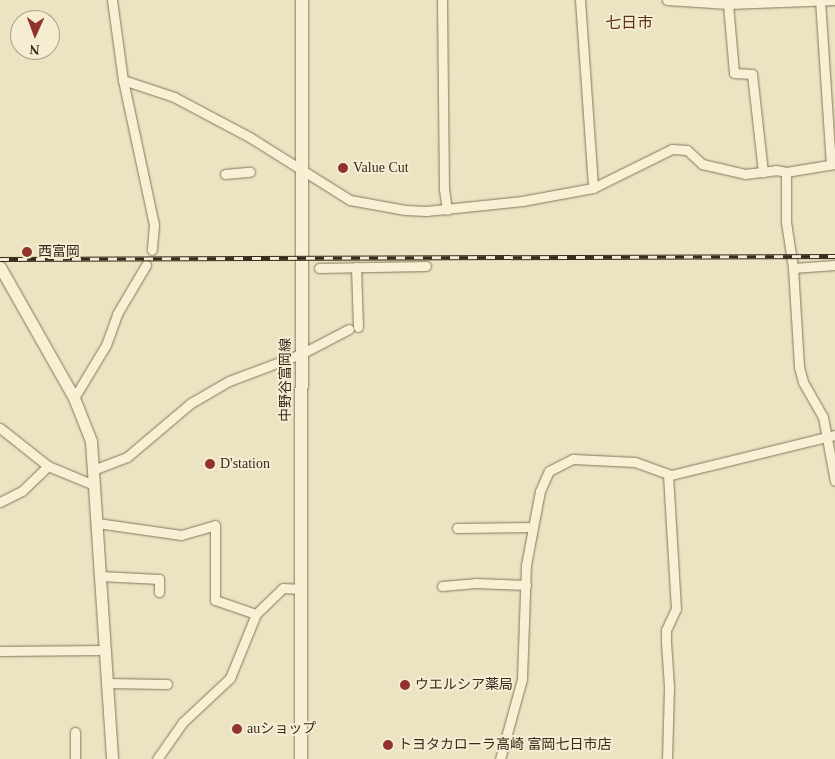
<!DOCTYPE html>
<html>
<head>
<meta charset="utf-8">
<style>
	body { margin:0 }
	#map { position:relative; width:835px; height:759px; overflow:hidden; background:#ece3c3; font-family:"Times New Roman","Noto Sans JP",serif }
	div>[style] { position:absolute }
	.roads { filter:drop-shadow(0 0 1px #85755a) drop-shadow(0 0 1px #85755a) }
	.minor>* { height:9px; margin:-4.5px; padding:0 4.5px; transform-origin:4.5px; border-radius:4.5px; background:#f7f0d5 }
	.tertiary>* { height:11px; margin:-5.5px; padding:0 5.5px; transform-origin:5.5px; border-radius:5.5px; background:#f7f0d5 }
	.secondary>* { height:12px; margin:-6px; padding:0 6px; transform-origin:6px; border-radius:6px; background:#f7f0d5 }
	.rail>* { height:5px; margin-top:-2.5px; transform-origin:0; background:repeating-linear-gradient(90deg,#f4edd2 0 9px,#362b1e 0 18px); box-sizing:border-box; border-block:1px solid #362b1e }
	.dots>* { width:14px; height:14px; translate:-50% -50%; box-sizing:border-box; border:2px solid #f4edd2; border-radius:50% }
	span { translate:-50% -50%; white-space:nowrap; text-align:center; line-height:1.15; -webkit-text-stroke:4px #f4edd2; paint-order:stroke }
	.poi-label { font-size:14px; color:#362b1e }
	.left { translate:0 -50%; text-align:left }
	.street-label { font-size:14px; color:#362b1e }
	.quarter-label { font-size:16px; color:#61321f }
	.north { position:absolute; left:10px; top:10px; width:50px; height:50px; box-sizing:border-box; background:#f4edd2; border:1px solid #a89f8a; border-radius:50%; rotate:182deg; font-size:14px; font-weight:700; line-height:20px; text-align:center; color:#362b1e }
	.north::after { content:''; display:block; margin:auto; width:18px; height:22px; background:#92342d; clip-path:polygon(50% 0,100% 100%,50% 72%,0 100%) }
</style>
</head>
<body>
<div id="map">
	<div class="roads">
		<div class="minor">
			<div style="left:112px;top:0;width:81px;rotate:82.2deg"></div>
			<div style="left:123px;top:80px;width:148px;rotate:77.9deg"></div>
			<div style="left:154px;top:225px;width:25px;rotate:95deg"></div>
			<div style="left:442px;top:0;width:189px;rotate:89.4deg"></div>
			<div style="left:444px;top:189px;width:21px;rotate:82deg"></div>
			<div style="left:580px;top:0;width:188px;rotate:86deg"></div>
			<div style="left:667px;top:0;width:61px;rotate:3.8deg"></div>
			<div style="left:728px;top:4px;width:107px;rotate:-2.1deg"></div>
			<div style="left:820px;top:0;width:165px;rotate:86.2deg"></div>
			<div style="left:728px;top:4px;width:69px;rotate:85deg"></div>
			<div style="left:734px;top:73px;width:18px;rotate:3deg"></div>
			<div style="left:752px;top:74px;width:99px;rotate:83.6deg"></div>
			<div style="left:123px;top:80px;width:54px;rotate:18.4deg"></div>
			<div style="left:174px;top:97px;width:87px;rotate:28deg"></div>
			<div style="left:251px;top:138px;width:117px;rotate:32.1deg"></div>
			<div style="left:350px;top:200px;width:56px;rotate:10.3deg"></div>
			<div style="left:405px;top:210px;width:21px;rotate:3deg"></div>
			<div style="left:426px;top:211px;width:97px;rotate:-5.9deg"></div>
			<div style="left:522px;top:201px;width:72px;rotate:-10.4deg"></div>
			<div style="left:593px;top:188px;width:88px;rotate:-26.3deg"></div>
			<div style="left:672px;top:149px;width:15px;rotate:4deg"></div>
			<div style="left:687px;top:150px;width:21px;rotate:43deg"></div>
			<div style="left:702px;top:164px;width:44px;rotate:13.1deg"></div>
			<div style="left:745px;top:174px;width:31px;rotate:-7deg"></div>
			<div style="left:776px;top:170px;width:10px;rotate:11deg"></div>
			<div style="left:786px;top:172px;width:50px;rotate:-9.3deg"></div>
			<div style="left:786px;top:172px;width:50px;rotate:90deg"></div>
			<div style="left:786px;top:222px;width:47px;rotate:81.3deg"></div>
			<div style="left:793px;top:268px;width:99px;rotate:86.5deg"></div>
			<div style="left:799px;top:367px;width:16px;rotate:75deg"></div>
			<div style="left:803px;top:382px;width:40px;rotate:60.3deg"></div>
			<div style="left:823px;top:417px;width:65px;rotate:79.4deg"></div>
			<div style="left:225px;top:174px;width:25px;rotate:-5deg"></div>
			<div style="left:356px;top:267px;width:60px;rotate:88.1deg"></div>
			<div style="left:319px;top:268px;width:107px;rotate:-1.1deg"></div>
			<div style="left:793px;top:268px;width:42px;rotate:-4.1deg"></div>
			<div style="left:74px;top:398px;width:62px;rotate:-58.9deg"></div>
			<div style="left:106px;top:345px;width:33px;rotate:-70deg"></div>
			<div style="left:117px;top:314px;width:57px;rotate:-59.4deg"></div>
			<div style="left:0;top:428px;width:61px;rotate:38.4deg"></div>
			<div style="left:48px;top:466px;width:50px;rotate:22.4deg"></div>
			<div style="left:93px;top:470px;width:36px;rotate:-21deg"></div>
			<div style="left:127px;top:457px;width:84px;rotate:-40.2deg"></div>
			<div style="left:191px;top:403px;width:44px;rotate:-30.1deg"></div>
			<div style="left:229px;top:381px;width:77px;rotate:-20.6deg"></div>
			<div style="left:301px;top:354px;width:54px;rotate:-27.5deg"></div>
			<div style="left:0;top:502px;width:25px;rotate:-27deg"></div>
			<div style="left:22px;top:491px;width:36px;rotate:-44deg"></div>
			<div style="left:97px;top:523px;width:85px;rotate:8.1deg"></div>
			<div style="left:181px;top:535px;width:35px;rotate:-16deg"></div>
			<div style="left:215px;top:525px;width:75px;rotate:90deg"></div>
			<div style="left:215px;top:600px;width:43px;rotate:18.9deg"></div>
			<div style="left:457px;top:528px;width:76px;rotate:-0.8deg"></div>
			<div style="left:100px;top:576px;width:59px;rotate:2.9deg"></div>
			<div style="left:159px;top:579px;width:13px;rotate:90deg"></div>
			<div style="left:442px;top:586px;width:33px;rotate:-5deg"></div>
			<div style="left:475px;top:583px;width:51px;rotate:2.2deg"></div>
			<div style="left:0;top:651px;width:104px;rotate:-0.6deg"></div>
			<div style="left:106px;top:683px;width:61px;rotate:0.9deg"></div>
			<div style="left:75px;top:759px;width:27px;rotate:-90deg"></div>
			<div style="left:157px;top:759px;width:45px;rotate:-54.9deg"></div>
			<div style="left:183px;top:722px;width:64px;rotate:-43.1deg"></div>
			<div style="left:230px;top:678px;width:69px;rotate:-67.9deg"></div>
			<div style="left:256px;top:614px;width:37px;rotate:-44deg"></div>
			<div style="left:283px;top:588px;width:19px;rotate:3deg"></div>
			<div style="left:500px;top:759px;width:83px;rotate:-74.6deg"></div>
			<div style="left:522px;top:679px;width:114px;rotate:-88deg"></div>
			<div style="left:526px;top:565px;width:75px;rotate:-79.3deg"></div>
			<div style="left:540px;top:491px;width:22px;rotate:-66deg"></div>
			<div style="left:549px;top:471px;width:27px;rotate:-27deg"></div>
			<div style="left:573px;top:459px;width:62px;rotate:2.8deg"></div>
			<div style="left:635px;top:462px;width:38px;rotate:20deg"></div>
			<div style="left:671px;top:475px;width:169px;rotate:-13.7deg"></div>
			<div style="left:667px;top:759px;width:72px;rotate:-88.4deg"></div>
			<div style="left:669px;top:687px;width:45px;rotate:-93.8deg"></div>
			<div style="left:666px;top:642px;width:12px;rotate:-90deg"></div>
			<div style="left:666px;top:630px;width:23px;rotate:-65deg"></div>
			<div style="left:676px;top:609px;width:135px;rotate:-93.4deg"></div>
		</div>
		<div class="tertiary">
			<div style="left:0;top:267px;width:150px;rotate:60.5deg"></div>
			<div style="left:74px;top:398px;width:46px;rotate:68.4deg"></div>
			<div style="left:91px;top:441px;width:319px;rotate:86.2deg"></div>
		</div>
		<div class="secondary">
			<div style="left:301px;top:759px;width:759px;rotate:-89.92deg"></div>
		</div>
	</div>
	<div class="rail">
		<div style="left:0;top:259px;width:835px;rotate:-0.21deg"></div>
	</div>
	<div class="dots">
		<div style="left:343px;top:168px;background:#92342d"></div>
		<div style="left:27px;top:252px;background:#92342d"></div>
		<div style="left:210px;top:464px;background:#92342d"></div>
		<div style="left:405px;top:685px;background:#92342d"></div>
		<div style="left:237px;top:729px;background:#92342d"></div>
		<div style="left:388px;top:745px;background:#92342d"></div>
	</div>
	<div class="poi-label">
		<span class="left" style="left:353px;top:168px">Value Cut</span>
		<span class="left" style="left:38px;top:252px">西富岡</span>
		<span class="left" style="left:220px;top:464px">D'station</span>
		<span class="left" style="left:415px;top:685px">ウエルシア薬局</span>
		<span class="left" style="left:247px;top:729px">auショップ</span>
		<span class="left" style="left:398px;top:745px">トヨタカローラ高崎 富岡七日市店</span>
	</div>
	<div class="street-label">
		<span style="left:286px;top:380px;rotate:-90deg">中野谷富岡線</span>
	</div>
	<div class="quarter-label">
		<span style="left:629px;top:23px">七日市</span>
	</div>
	<div class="north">N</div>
</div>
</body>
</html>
